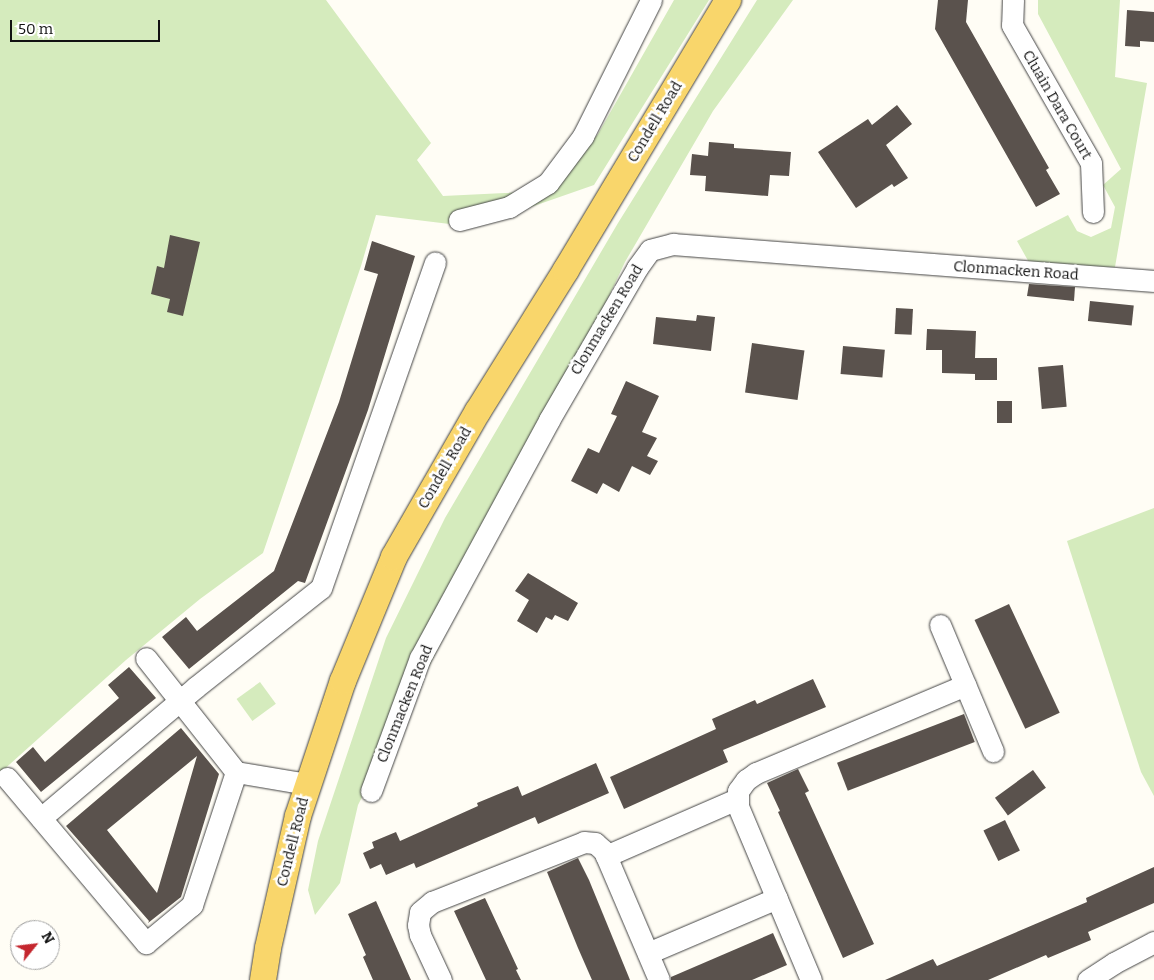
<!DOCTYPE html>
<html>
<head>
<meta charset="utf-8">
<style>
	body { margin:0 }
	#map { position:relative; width:1154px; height:980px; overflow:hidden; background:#fffdf5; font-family:Bitter,serif }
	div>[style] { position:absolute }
	.green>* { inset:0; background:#d5ebbd; transform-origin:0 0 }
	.building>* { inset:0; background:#5a524d; transform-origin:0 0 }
	.roads { filter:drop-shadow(0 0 1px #444) drop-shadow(0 0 1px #444) }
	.minor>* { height:21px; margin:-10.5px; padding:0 10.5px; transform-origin:10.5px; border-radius:10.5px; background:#fff }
	.major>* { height:26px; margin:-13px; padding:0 13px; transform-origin:13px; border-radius:13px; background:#f9d66b }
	span { translate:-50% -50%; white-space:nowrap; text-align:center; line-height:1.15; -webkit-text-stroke:5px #fff; paint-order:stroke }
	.street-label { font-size:15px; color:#111 }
	.north { position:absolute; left:10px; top:920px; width:50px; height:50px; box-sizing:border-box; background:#fff; border:1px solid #a0a0a0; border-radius:50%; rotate:61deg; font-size:14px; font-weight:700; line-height:20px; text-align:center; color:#111 }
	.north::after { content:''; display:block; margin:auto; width:18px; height:22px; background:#c4262e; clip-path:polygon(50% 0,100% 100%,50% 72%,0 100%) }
	.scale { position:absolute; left:10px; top:20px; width:150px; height:22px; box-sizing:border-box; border:2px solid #111; border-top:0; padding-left:6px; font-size:15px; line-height:18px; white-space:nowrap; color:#111; -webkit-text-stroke:4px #fff; paint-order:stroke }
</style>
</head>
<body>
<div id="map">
	<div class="green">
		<div style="clip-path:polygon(0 0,326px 0,431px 143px,417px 160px,443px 196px,545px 191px,598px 134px,674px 0,709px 0,594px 185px,474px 227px,376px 215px,361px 266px,263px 553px,200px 599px,126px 660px,0 773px)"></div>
		<div style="clip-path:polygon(757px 0,793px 0,713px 111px,625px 262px,505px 518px,358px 805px,340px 883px,315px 915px,308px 890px,318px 841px,386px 638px,445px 518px,618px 223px)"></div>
		<div style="clip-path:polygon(1038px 0,1120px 0,1115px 77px,1147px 83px,1115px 267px,1031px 266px,1017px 241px,1068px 215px,1077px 231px,1091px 237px,1111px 228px,1115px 207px,1103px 185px,1121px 169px,1038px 14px)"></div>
		<div style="clip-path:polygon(1154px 508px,1154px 796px,1141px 772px,1067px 541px)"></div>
		<div style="left:260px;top:682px;width:27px;height:29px;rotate:54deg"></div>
	</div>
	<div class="building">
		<div style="clip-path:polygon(938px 0,968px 0,966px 22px,1049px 168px,1046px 170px,1060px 194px,1036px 207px,935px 29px)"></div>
		<div style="clip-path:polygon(1127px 10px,1154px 12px,1154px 42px,1140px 41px,1140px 47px,1125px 46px)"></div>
		<div style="clip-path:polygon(897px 105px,912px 124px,886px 145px,908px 178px,894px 187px,892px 184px,856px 208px,818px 152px,868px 119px,872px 125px)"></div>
		<div style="clip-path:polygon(709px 142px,734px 144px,734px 148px,791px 152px,789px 176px,770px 175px,768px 196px,705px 191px,706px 176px,690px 175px,692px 154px,708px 156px)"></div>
		<div style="clip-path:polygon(170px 235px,200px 242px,183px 316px,167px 312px,170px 299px,151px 294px,157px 266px,164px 268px)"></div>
		<div style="clip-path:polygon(372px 241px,415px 256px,368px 410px,305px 583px,298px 581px,189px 669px,162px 637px,186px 617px,197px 631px,274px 571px,339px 402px,378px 274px,364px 270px)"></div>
		<div style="clip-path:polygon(1029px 284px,1075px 287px,1074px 301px,1027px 296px)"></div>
		<div style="left:1090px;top:301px;width:44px;height:20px;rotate:6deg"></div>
		<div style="left:896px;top:308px;width:17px;height:26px;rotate:3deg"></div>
		<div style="clip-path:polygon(697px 315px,715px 317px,711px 351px,653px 344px,656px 317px,696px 321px)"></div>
		<div style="clip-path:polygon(927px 329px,976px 331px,975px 358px,997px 358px,997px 380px,975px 380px,975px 374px,942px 373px,942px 350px,926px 350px)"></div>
		<div style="left:752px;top:343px;width:53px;height:50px;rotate:8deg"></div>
		<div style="left:843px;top:346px;width:42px;height:28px;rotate:5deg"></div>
		<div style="left:1063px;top:365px;width:42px;height:25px;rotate:85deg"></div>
		<div style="clip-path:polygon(626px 381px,659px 396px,642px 432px,657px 438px,647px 456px,658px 461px,650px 475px,632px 466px,619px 492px,603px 483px,597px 494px,571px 481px,588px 448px,599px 453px,617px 416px,611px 414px)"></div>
		<div style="left:997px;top:401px;width:15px;height:22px"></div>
		<div style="clip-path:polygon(528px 573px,578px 603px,568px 621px,555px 615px,552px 620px,546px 617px,537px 633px,517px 621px,529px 600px,515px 591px)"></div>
		<div style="left:1009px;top:604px;width:120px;height:38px;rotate:65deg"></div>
		<div style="clip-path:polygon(129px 667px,156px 698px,41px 792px,16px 762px,33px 747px,45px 762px,119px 698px,108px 685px)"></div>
		<div style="clip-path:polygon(813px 679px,826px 707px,723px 750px,728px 762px,624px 809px,610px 777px,716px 729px,712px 719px,755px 700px,757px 704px)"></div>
		<div style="left:964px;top:714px;width:30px;height:136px;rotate:69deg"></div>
		<div style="clip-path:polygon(evenodd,181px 728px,219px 774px,181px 897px,148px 923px,149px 921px,66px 826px,181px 728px,197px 756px,172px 842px,157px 893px,107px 830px,197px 756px)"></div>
		<div style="clip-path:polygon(596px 763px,609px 793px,538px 824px,535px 817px,416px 868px,414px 863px,386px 875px,381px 864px,370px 869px,363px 853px,374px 848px,372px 842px,396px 832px,400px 841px,478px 806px,477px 803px,518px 786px,522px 796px)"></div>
		<div style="clip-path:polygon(798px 769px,809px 791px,805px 793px,874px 944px,843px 958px,778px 812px,780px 811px,767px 783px)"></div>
		<div style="left:1033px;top:770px;width:22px;height:47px;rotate:54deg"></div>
		<div style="left:1005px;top:820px;width:34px;height:24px;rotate:64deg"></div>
		<div style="clip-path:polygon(578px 858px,589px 880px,630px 980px,592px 980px,578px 948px,547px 872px)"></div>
		<div style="clip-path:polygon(1154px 867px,1154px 903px,1088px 932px,1091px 940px,1048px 958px,1046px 955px,988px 980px,885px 980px,933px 959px,937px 966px,1087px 902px,1086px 898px)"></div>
		<div style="clip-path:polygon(485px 898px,518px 969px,516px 970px,521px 980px,486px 980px,454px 911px)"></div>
		<div style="clip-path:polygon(376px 901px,411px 980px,373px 980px,363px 957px,366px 955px,348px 914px)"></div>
		<div style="clip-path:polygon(773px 933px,787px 965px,752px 980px,671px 980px,671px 977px)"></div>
	</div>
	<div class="roads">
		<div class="minor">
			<div style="left:1013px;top:0;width:25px;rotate:92deg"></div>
			<div style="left:1012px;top:25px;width:159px;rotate:60.2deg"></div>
			<div style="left:1091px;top:163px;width:49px;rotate:87.7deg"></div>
			<div style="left:459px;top:220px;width:52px;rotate:-14.6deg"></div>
			<div style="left:509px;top:207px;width:46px;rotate:-31.6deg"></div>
			<div style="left:548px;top:183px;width:59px;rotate:-53.3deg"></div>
			<div style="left:583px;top:136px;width:152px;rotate:-63.4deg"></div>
			<div style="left:940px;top:625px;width:137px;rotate:67.2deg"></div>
			<div style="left:236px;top:772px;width:73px;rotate:9.5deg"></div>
			<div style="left:7px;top:778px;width:216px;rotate:49.9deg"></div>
			<div style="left:146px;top:943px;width:60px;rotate:-39.6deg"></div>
			<div style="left:192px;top:905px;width:140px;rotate:-71.7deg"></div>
			<div style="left:236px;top:772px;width:145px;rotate:-128.3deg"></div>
			<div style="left:371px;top:791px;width:142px;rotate:-69.8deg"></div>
			<div style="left:420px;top:658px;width:271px;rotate:-61.5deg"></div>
			<div style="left:549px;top:420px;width:176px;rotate:-59.9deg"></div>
			<div style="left:637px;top:268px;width:22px;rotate:-54deg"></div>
			<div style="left:650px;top:250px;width:24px;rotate:-15deg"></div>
			<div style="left:673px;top:244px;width:482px;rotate:4.4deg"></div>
			<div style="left:41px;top:818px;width:203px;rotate:-40.2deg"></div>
			<div style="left:196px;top:687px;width:159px;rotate:-38.4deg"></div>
			<div style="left:321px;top:588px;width:345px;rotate:-70.7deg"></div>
			<div style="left:606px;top:856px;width:143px;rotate:-23.5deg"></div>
			<div style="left:648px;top:953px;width:140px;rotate:-23.1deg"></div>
			<div style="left:441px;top:980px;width:50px;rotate:-115deg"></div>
			<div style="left:420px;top:935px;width:10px;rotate:-101deg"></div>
			<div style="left:418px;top:925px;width:13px;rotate:-81deg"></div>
			<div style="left:420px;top:912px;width:16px;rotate:-40deg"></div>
			<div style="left:432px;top:902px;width:163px;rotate:-21.5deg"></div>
			<div style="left:584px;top:842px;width:11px;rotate:5deg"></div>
			<div style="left:595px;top:843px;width:12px;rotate:42deg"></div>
			<div style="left:604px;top:851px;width:140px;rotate:66.9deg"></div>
			<div style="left:811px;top:980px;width:189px;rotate:-112.8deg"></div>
			<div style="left:738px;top:806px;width:15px;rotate:-90deg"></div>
			<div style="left:738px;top:791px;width:14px;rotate:-54deg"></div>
			<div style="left:746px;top:780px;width:12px;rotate:-35deg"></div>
			<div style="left:756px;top:773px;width:227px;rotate:-22.8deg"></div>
			<div style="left:1088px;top:980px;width:31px;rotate:-33deg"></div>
			<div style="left:1114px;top:963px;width:45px;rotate:-27.7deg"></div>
		</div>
		<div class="major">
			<div style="left:263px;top:980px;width:32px;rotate:-81deg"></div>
			<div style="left:268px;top:948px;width:135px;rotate:-77.2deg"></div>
			<div style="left:298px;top:816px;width:142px;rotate:-71.6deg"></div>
			<div style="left:343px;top:681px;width:134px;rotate:-67.6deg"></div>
			<div style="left:394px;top:557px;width:168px;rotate:-60.1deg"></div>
			<div style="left:478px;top:411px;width:166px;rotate:-58deg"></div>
			<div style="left:566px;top:270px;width:315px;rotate:-59deg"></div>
		</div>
	</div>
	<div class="street-label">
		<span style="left:1057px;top:105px;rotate:60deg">Cluain Dara Court</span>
		<span style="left:655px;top:122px;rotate:-59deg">Condell Road</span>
		<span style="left:1016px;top:271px;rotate:4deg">Clonmacken Road</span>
		<span style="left:607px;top:320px;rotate:-59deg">Clonmacken Road</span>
		<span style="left:445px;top:468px;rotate:-60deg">Condell Road</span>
		<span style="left:405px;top:704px;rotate:-68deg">Clonmacken Road</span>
		<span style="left:293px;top:842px;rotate:-76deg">Condell Road</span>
	</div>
	<div class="north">N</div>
	<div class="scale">50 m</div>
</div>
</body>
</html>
